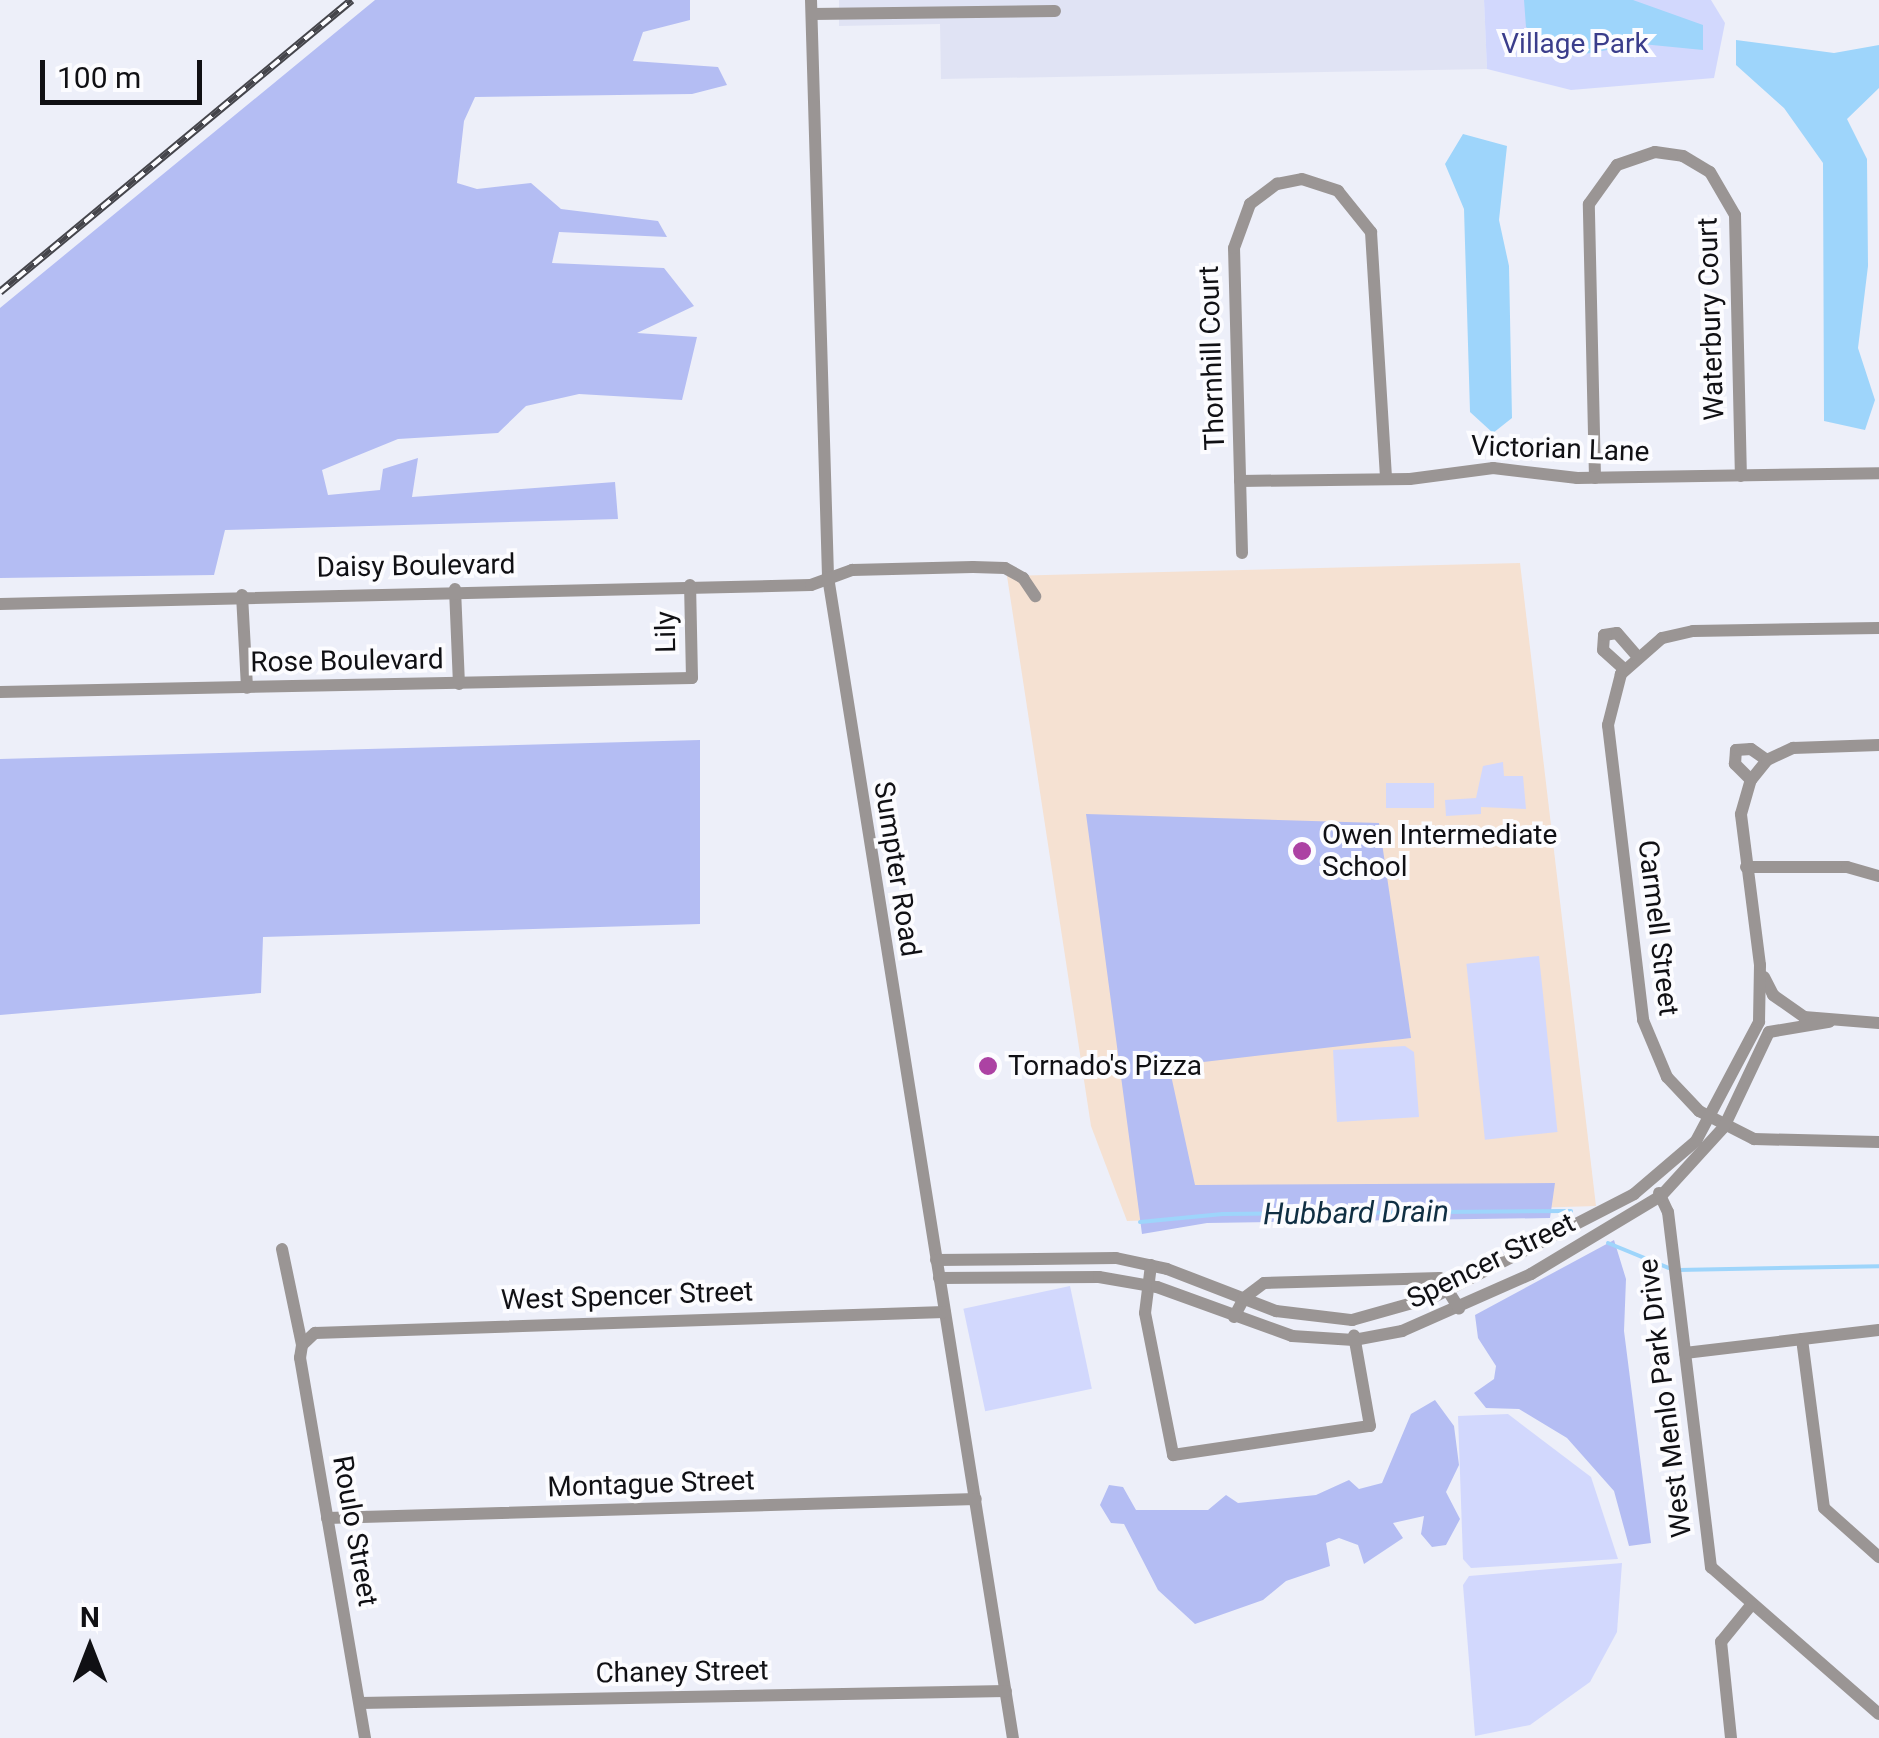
<!DOCTYPE html>
<html>
<head>
<meta charset="utf-8">
<style>
	body { margin:0 }
	#map { position:relative; width:1879px; height:1738px; overflow:hidden; background:#edeff9; font-family:Roboto,sans-serif }
	div>[style] { position:absolute }
	.built>* { inset:0; background:#e0e3f4 }
	.education>* { inset:0; background:#f5e1d2 }
	.green>* { inset:0; background:#d2d8fd; transform-origin:0 0 }
	.forest>* { inset:0; background:#b4bdf3 }
	.water>* { inset:0; background:#9ed5fb }
	.stream>* { height:4px; margin:-2px; padding:0 2px; transform-origin:2px; border-radius:2px; background:#9ed5fb }
	.minor>* { height:12px; margin:-6px; padding:0 6px; transform-origin:6px; border-radius:6px; background:#9a9594 }
	.rail>* { height:8px; margin-top:-4px; transform-origin:0; background:repeating-linear-gradient(90deg,#fcfcff 0 11px,#45454b 0 22px); box-sizing:border-box; border-block:2px solid #45454b }
	.dots>* { width:28px; height:28px; translate:-50% -50%; box-sizing:border-box; border:5px solid #fcfcff; border-radius:50% }
	span { translate:-50% -50%; white-space:nowrap; text-align:center; line-height:1.15; -webkit-text-stroke:8px #fcfcff; paint-order:stroke }
	.park-label { font-size:28px; color:#3a3d8b }
	.street-label { font-size:28px; color:#101014 }
	.poi-label { font-size:28px; color:#101014 }
	.left { translate:0 -50%; text-align:left }
	.water-label { font-size:30px; color:#102f43; font-style:italic }
	.north { position:absolute; left:40px; top:1598px; width:100px; height:100px; -webkit-text-stroke:8px #fcfcff; paint-order:stroke; rotate:0deg; font-size:28px; font-weight:700; line-height:40px; text-align:center; color:#101014 }
	.north::after { content:''; display:block; margin:auto; width:35px; height:45px; background:#101014; clip-path:polygon(50% 0,100% 100%,50% 72%,0 100%) }
	.scale { position:absolute; left:40px; top:60px; width:162px; height:45px; box-sizing:border-box; border:5px solid #101014; border-top:0; padding-left:12px; font-size:30px; line-height:35px; white-space:nowrap; color:#101014; -webkit-text-stroke:8px #fcfcff; paint-order:stroke }
</style>
</head>
<body>
<div id="map">
	<div class="built">
		<div style="clip-path:polygon(839px 0,1484px 0,1487px 69px,941px 79px,940px 24px,839px 26px)"></div>
	</div>
	<div class="education">
		<div style="clip-path:polygon(1520px 563px,1596px 1206px,1127px 1221px,1091px 1126px,1007px 576px)"></div>
	</div>
	<div class="green">
		<div style="clip-path:polygon(1484px 0,1711px 0,1725px 23px,1714px 78px,1571px 90px,1487px 69px)"></div>
		<div style="clip-path:polygon(1503px 762px,1504px 776px,1523px 776px,1526px 809px,1481px 807px,1481px 814px,1446px 816px,1445px 800px,1476px 798px,1483px 766px)"></div>
		<div style="left:1434px;top:783px;width:25px;height:48px;rotate:90deg"></div>
		<div style="left:1539px;top:956px;width:177px;height:73px;rotate:84deg"></div>
		<div style="clip-path:polygon(1405px 1046px,1414px 1052px,1419px 1117px,1337px 1122px,1333px 1050px)"></div>
		<div style="left:1070px;top:1286px;width:105px;height:109px;rotate:78deg"></div>
		<div style="clip-path:polygon(1508px 1414px,1591px 1477px,1618px 1559px,1471px 1568px,1463px 1559px,1458px 1416px)"></div>
		<div style="clip-path:polygon(1622px 1563px,1617px 1632px,1590px 1682px,1530px 1725px,1475px 1736px,1463px 1585px,1469px 1576px)"></div>
	</div>
	<div class="forest">
		<div style="clip-path:polygon(375px 0,690px 0,690px 20px,643px 32px,633px 61px,718px 67px,727px 85px,692px 94px,475px 97px,464px 121px,457px 183px,477px 189px,531px 183px,561px 209px,658px 221px,667px 237px,559px 232px,552px 263px,664px 268px,694px 306px,637px 333px,697px 337px,682px 400px,579px 394px,526px 406px,498px 433px,398px 439px,322px 470px,328px 495px,380px 490px,383px 469px,418px 458px,412px 497px,615px 482px,618px 519px,225px 530px,214px 575px,0 578px,0 308px)"></div>
		<div style="clip-path:polygon(700px 740px,700px 924px,263px 937px,261px 993px,0 1015px,0 759px)"></div>
		<div style="clip-path:polygon(1086px 814px,1379px 823px,1411px 1038px,1169px 1066px,1195px 1185px,1555px 1183px,1550px 1218px,1207px 1223px,1142px 1234px)"></div>
		<div style="clip-path:polygon(1614px 1240px,1626px 1279px,1624px 1331px,1651px 1543px,1629px 1546px,1614px 1491px,1567px 1438px,1519px 1409px,1486px 1408px,1474px 1393px,1494px 1379px,1496px 1366px,1478px 1338px,1475px 1315px)"></div>
		<div style="clip-path:polygon(1435px 1400px,1454px 1426px,1459px 1465px,1446px 1492px,1460px 1519px,1446px 1545px,1432px 1547px,1421px 1534px,1424px 1516px,1393px 1523px,1403px 1538px,1364px 1564px,1358px 1545px,1339px 1538px,1326px 1543px,1330px 1566px,1286px 1581px,1263px 1600px,1195px 1624px,1158px 1590px,1124px 1524px,1111px 1523px,1100px 1505px,1109px 1485px,1123px 1487px,1136px 1510px,1208px 1510px,1226px 1495px,1238px 1503px,1316px 1495px,1349px 1480px,1359px 1489px,1382px 1483px,1411px 1414px)"></div>
	</div>
	<div class="water">
		<div style="clip-path:polygon(1524px 0,1633px 0,1703px 25px,1703px 50px,1642px 44px,1561px 58px,1526px 27px)"></div>
		<div style="clip-path:polygon(1736px 40px,1834px 53px,1879px 45px,1879px 88px,1847px 119px,1867px 159px,1868px 266px,1858px 348px,1875px 400px,1865px 430px,1824px 421px,1823px 163px,1784px 108px,1736px 65px)"></div>
		<div style="clip-path:polygon(1463px 134px,1507px 146px,1499px 220px,1509px 266px,1512px 418px,1493px 433px,1470px 412px,1464px 209px,1445px 164px)"></div>
	</div>
	<div class="stream">
		<div style="left:1140px;top:1222px;width:83px;rotate:-5.5deg"></div>
		<div style="left:1223px;top:1214px;width:348px;rotate:-0.5deg"></div>
		<div style="left:1608px;top:1243px;width:66px;rotate:22.3deg"></div>
		<div style="left:1678px;top:1270px;width:201px;rotate:-1.1deg"></div>
	</div>
	<div class="minor">
		<div style="left:811px;top:0;width:577px;rotate:88.31deg"></div>
		<div style="left:828px;top:577px;width:1176px;rotate:80.95deg"></div>
		<div style="left:812px;top:14px;width:243px;rotate:-0.7deg"></div>
		<div style="left:1595px;top:478px;width:274px;rotate:-91.3deg"></div>
		<div style="left:1589px;top:204px;width:48px;rotate:-54.3deg"></div>
		<div style="left:1617px;top:165px;width:40px;rotate:-18.9deg"></div>
		<div style="left:1655px;top:152px;width:28px;rotate:8deg"></div>
		<div style="left:1683px;top:156px;width:31px;rotate:31deg"></div>
		<div style="left:1710px;top:172px;width:50px;rotate:59.8deg"></div>
		<div style="left:1735px;top:215px;width:261px;rotate:88.7deg"></div>
		<div style="left:1240px;top:481px;width:170px;rotate:-0.7deg"></div>
		<div style="left:1410px;top:479px;width:84px;rotate:-7.5deg"></div>
		<div style="left:1493px;top:468px;width:85px;rotate:6.8deg"></div>
		<div style="left:1577px;top:478px;width:302px;rotate:-0.9deg"></div>
		<div style="left:1242px;top:553px;width:305px;rotate:-91.5deg"></div>
		<div style="left:1234px;top:248px;width:47px;rotate:-70deg"></div>
		<div style="left:1250px;top:204px;width:34px;rotate:-37deg"></div>
		<div style="left:1277px;top:184px;width:25px;rotate:-11deg"></div>
		<div style="left:1302px;top:179px;width:38px;rotate:18deg"></div>
		<div style="left:1338px;top:191px;width:53px;rotate:51.2deg"></div>
		<div style="left:1371px;top:232px;width:247px;rotate:86.5deg"></div>
		<div style="left:455px;top:589px;width:95px;rotate:87.6deg"></div>
		<div style="left:242px;top:595px;width:93px;rotate:86.9deg"></div>
		<div style="left:0;top:604px;width:811px;rotate:-1.34deg"></div>
		<div style="left:811px;top:585px;width:44px;rotate:-20.1deg"></div>
		<div style="left:852px;top:570px;width:121px;rotate:-1.4deg"></div>
		<div style="left:973px;top:567px;width:32px;rotate:2deg"></div>
		<div style="left:1005px;top:568px;width:21px;rotate:29deg"></div>
		<div style="left:1023px;top:578px;width:22px;rotate:56deg"></div>
		<div style="left:1879px;top:628px;width:186px;rotate:179.1deg"></div>
		<div style="left:1693px;top:631px;width:32px;rotate:167deg"></div>
		<div style="left:1662px;top:638px;width:55px;rotate:138.7deg"></div>
		<div style="left:1621px;top:674px;width:53px;rotate:104.3deg"></div>
		<div style="left:1608px;top:725px;width:297px;rotate:83.2deg"></div>
		<div style="left:1643px;top:1020px;width:62px;rotate:67.2deg"></div>
		<div style="left:1667px;top:1077px;width:47px;rotate:46.7deg"></div>
		<div style="left:1699px;top:1111px;width:62px;rotate:27deg"></div>
		<div style="left:1754px;top:1139px;width:125px;rotate:1.4deg"></div>
		<div style="left:1624px;top:669px;width:28px;rotate:-138deg"></div>
		<div style="left:1603px;top:650px;width:15px;rotate:-86deg"></div>
		<div style="left:1604px;top:635px;width:13px;rotate:-9deg"></div>
		<div style="left:1617px;top:633px;width:29px;rotate:49deg"></div>
		<div style="left:0;top:692px;width:692px;rotate:-1.16deg"></div>
		<div style="left:692px;top:678px;width:93px;rotate:-91.2deg"></div>
		<div style="left:1751px;top:780px;width:23px;rotate:-135deg"></div>
		<div style="left:1735px;top:764px;width:14px;rotate:-86deg"></div>
		<div style="left:1736px;top:750px;width:15px;rotate:-4deg"></div>
		<div style="left:1751px;top:749px;width:19px;rotate:35deg"></div>
		<div style="left:1746px;top:867px;width:101px"></div>
		<div style="left:1847px;top:867px;width:33px;rotate:16deg"></div>
		<div style="left:1764px;top:977px;width:20px;rotate:63deg"></div>
		<div style="left:1773px;top:995px;width:38px;rotate:35deg"></div>
		<div style="left:1804px;top:1017px;width:75px;rotate:4.6deg"></div>
		<div style="left:1659px;top:1193px;width:21px;rotate:65deg"></div>
		<div style="left:1668px;top:1212px;width:358px;rotate:83.1deg"></div>
		<div style="left:1711px;top:1567px;width:223px;rotate:41.2deg"></div>
		<div style="left:282px;top:1249px;width:98px;rotate:78.2deg"></div>
		<div style="left:936px;top:1260px;width:180px;rotate:-0.6deg"></div>
		<div style="left:1116px;top:1258px;width:52px;rotate:12.2deg"></div>
		<div style="left:1167px;top:1269px;width:117px;rotate:21.1deg"></div>
		<div style="left:1276px;top:1311px;width:77px;rotate:6.8deg"></div>
		<div style="left:1352px;top:1320px;width:85px;rotate:-15.7deg"></div>
		<div style="left:1434px;top:1297px;width:225px;rotate:-27.2deg"></div>
		<div style="left:1634px;top:1194px;width:82px;rotate:-40.5deg"></div>
		<div style="left:1696px;top:1141px;width:135px;rotate:-62.1deg"></div>
		<div style="left:1759px;top:1022px;width:57px;rotate:-89deg"></div>
		<div style="left:1760px;top:965px;width:152px;rotate:-97.2deg"></div>
		<div style="left:1741px;top:814px;width:35px;rotate:-74deg"></div>
		<div style="left:1751px;top:780px;width:26px;rotate:-51deg"></div>
		<div style="left:1767px;top:760px;width:29px;rotate:-25deg"></div>
		<div style="left:1793px;top:748px;width:86px;rotate:-2deg"></div>
		<div style="left:1151px;top:1265px;width:48px;rotate:97.1deg"></div>
		<div style="left:1145px;top:1313px;width:145px;rotate:78.8deg"></div>
		<div style="left:1173px;top:1455px;width:199px;rotate:-8.4deg"></div>
		<div style="left:1370px;top:1426px;width:92px;rotate:-100deg"></div>
		<div style="left:939px;top:1278px;width:160px;rotate:-0.4deg"></div>
		<div style="left:1099px;top:1277px;width:59px;rotate:9.8deg"></div>
		<div style="left:1157px;top:1287px;width:144px;rotate:19.9deg"></div>
		<div style="left:1292px;top:1336px;width:62px;rotate:3.7deg"></div>
		<div style="left:1354px;top:1340px;width:49px;rotate:-10.6deg"></div>
		<div style="left:1402px;top:1331px;width:141px;rotate:-23.8deg"></div>
		<div style="left:1531px;top:1274px;width:152px;rotate:-31deg"></div>
		<div style="left:1661px;top:1196px;width:93px;rotate:-47.6deg"></div>
		<div style="left:1724px;top:1127px;width:105px;rotate:-64.7deg"></div>
		<div style="left:1769px;top:1032px;width:61px;rotate:-9.5deg"></div>
		<div style="left:1234px;top:1317px;width:21px;rotate:-62deg"></div>
		<div style="left:1244px;top:1298px;width:25px;rotate:-37deg"></div>
		<div style="left:1264px;top:1283px;width:176px;rotate:-1.6deg"></div>
		<div style="left:1440px;top:1278px;width:36px;rotate:58deg"></div>
		<div style="left:1802px;top:1339px;width:170px;rotate:82.6deg"></div>
		<div style="left:1824px;top:1508px;width:74px;rotate:41.7deg"></div>
		<div style="left:1685px;top:1353px;width:195px;rotate:-6.8deg"></div>
		<div style="left:327px;top:1518px;width:649px;rotate:-1.68deg"></div>
		<div style="left:360px;top:1703px;width:646px;rotate:-1.06deg"></div>
		<div style="left:365px;top:1738px;width:386px;rotate:-99.7deg"></div>
		<div style="left:300px;top:1358px;width:13px;rotate:-81deg"></div>
		<div style="left:302px;top:1345px;width:18px;rotate:-43deg"></div>
		<div style="left:315px;top:1333px;width:630px;rotate:-1.91deg"></div>
		<div style="left:1731px;top:1738px;width:97px;rotate:-95.9deg"></div>
		<div style="left:1721px;top:1642px;width:49px;rotate:-50.8deg"></div>
	</div>
	<div class="rail">
		<div style="left:0;top:292px;width:457px;rotate:-39.7deg"></div>
	</div>
	<div class="dots">
		<div style="left:1302px;top:851px;background:#ac42a3"></div>
		<div style="left:988px;top:1066px;background:#ac42a3"></div>
	</div>
	<div class="park-label">
		<span style="left:1575px;top:44px">Village Park</span>
	</div>
	<div class="street-label">
		<span style="left:1711px;top:319px;rotate:-92deg">Waterbury Court</span>
		<span style="left:1212px;top:358px;rotate:-92deg">Thornhill Court</span>
		<span style="left:1560px;top:449px;rotate:2deg">Victorian Lane</span>
		<span style="left:416px;top:566px;rotate:-1deg">Daisy Boulevard</span>
		<span style="left:666px;top:632px;rotate:-91deg">Lily</span>
		<span style="left:347px;top:661px;rotate:-1deg">Rose Boulevard</span>
		<span style="left:897px;top:869px;rotate:81deg">Sumpter Road</span>
		<span style="left:1658px;top:928px;rotate:83deg">Carmell Street</span>
		<span style="left:1491px;top:1261px;rotate:-26deg">Spencer Street</span>
		<span style="left:627px;top:1296px;rotate:-2deg">West Spencer Street</span>
		<span style="left:1665px;top:1398px;rotate:-97deg">West Menlo Park Drive</span>
		<span style="left:651px;top:1484px;rotate:-2deg">Montague Street</span>
		<span style="left:355px;top:1531px;rotate:80deg">Roulo Street</span>
		<span style="left:682px;top:1672px;rotate:-1deg">Chaney Street</span>
	</div>
	<div class="poi-label">
		<span class="left" style="left:1322px;top:851px">Owen Intermediate<br>School</span>
		<span class="left" style="left:1008px;top:1066px">Tornado's Pizza</span>
	</div>
	<div class="water-label">
		<span style="left:1356px;top:1213px;rotate:-1deg">Hubbard Drain</span>
	</div>
	<div class="north">N</div>
	<div class="scale">100 m</div>
</div>
</body>
</html>
